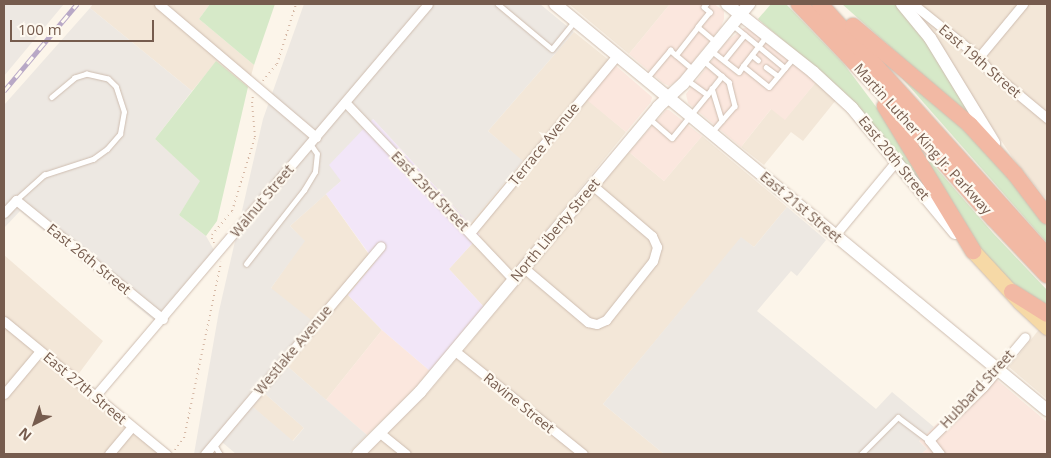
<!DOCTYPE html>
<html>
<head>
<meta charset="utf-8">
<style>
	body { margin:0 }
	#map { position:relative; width:1051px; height:458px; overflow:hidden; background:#fcf5ea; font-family:"Open Sans",sans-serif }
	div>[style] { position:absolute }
	.residential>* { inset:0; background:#f3e7d8; transform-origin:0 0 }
	.commercial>* { inset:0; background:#fbe7de }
	.industrial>* { inset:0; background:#ede8e2 }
	.education>* { inset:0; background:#f2e6f8 }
	.green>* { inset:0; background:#d6e9c8 }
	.path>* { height:2px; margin-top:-1px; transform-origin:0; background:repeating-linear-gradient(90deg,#d5b8a5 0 1px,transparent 0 5px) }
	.roads { filter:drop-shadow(0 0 1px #cebdb0) drop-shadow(0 0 1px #cebdb0) }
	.lane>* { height:4.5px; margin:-2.25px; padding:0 2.25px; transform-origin:2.25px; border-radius:2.25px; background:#fff }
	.street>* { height:9px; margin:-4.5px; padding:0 4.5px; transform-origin:4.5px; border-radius:4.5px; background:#fff }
	.secondary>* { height:12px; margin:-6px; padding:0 6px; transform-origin:6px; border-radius:6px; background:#fff }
	.primary>* { height:15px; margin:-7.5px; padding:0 7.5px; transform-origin:7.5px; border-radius:7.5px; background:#f6d9a6 }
	.highway>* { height:16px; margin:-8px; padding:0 8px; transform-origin:8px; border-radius:8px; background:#f2b9a4 }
	.rail>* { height:5px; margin-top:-2.5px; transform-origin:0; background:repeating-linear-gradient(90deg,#fef9f0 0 9px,#b8a8c6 0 18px); box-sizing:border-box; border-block:1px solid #b8a8c6 }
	span { translate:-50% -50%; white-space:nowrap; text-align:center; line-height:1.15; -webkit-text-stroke:4.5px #fef9f0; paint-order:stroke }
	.street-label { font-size:14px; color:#765c4e }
	.frame { position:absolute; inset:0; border:5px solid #765c4e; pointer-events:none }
	.north { position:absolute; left:10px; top:398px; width:50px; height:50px; -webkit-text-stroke:4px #fef9f0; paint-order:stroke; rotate:221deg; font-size:14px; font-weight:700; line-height:20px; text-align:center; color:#765c4e }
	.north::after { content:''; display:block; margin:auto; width:18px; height:22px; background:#765c4e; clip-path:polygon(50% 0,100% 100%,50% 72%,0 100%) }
	.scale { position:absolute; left:10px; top:20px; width:144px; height:22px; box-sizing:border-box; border:2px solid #765c4e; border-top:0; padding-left:6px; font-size:15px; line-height:18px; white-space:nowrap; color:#765c4e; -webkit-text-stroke:4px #fef9f0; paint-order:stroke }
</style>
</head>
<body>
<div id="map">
	<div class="residential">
		<div style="clip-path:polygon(93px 4px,210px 4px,199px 19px,254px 65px,248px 87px,216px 62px,192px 91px,90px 8px)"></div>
		<div style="clip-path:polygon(569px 4px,670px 4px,629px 54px)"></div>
		<div style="clip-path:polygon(908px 4px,1047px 4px,1047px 200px,1015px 161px)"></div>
		<div style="clip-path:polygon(574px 32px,615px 65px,588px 100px,626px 132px,484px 307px,449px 269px,480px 235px,470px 224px,523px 162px,488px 131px)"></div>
		<div style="clip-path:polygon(816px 82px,836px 100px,803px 141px,791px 132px,764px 165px,741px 147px,772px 108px,785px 119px)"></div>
		<div style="clip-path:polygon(702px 136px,787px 207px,754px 247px,741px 238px,603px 404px,664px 454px,366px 454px,429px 392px,629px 152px,664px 181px)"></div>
		<div style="clip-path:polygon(326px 194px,375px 263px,348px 295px,382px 330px,326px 400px,287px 366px,271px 288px,304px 241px,290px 226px)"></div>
		<div style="clip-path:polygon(4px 255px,103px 341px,77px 376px,165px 454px,4px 454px)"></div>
		<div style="clip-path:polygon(1041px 327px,1047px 332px,1047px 399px,1009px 367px)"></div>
		<div style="left:264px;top:393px;width:53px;height:18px;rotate:41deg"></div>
	</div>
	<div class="commercial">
		<div style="clip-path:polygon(670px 4px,714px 4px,724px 11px,724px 19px,721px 27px,678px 80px,669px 86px,663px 83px,629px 54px)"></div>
		<div style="clip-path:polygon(744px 28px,750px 28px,816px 82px,785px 120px,771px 109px,741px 147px,688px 103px,686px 94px,726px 42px)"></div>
		<div style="clip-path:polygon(615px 65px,652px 97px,651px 102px,626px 132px,587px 100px)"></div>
		<div style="clip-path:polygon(666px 110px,669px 110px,702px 136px,664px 181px,629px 152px)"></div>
		<div style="clip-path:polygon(382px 330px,430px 371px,402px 402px,367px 435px,326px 400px)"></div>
		<div style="clip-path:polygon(990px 374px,1047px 422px,1047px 454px,921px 454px,927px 449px,919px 441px)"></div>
	</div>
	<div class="industrial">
		<div style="clip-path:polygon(4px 4px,64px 4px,4px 76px)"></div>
		<div style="clip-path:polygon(evenodd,304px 4px,417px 4px,426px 11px,433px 4px,540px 4px,574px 32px,488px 131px,523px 161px,470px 224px,373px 119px,341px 181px,290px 226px,305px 241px,271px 288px,320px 327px,287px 366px,367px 435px,348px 454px,236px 454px,222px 442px,212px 454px,194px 454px,219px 311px,263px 119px,304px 4px,264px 393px,304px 428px,293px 441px,253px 407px,264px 393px)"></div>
		<div style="clip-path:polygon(90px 8px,192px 91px,155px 139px,201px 181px,179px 215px,206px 236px,218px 257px,161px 326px,20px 211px,4px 228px,4px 105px)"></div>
		<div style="clip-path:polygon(787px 207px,826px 240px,797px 276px,791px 271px,757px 311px,876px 409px,892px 392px,934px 427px,919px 441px,927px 449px,921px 454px,664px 454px,603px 404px,741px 237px,754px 247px)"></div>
	</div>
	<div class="education">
		<div style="clip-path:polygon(373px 119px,480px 235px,449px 269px,484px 307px,430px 371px,382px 330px,348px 295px,375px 262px,326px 194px,341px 181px,329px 165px)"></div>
	</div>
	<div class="green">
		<div style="clip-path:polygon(210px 4px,275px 4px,254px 65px,199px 19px)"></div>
		<div style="clip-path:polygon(771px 4px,786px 4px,844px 64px,886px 120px,936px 199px,798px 53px,758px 19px)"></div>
		<div style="clip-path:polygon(842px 4px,896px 4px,921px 33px,975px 122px)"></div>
		<div style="clip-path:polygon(216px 61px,248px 87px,217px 221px,206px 236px,179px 215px,200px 181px,155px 139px)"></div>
		<div style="clip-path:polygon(894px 69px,973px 134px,1047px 223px,1047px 243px)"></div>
		<div style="clip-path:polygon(918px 147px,993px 233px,1047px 290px,1047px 307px,1009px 280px,976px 247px)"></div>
	</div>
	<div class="path">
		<div style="left:263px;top:81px;width:22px;rotate:-51deg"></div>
		<div style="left:277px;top:64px;width:63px;rotate:-72.4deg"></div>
		<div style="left:214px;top:243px;width:4px;rotate:-117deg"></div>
		<div style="left:212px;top:239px;width:4px;rotate:-90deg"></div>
		<div style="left:212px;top:235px;width:31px;rotate:-50deg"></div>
		<div style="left:232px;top:211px;width:77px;rotate:-72.7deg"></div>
		<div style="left:255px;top:137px;width:34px;rotate:-95deg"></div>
		<div style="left:252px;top:103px;width:8px;rotate:-83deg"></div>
		<div style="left:175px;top:450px;width:15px;rotate:-53deg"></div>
		<div style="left:184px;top:438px;width:180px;rotate:-78.1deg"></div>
	</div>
	<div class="roads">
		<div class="lane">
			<div style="left:498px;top:4px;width:70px;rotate:39.8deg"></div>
			<div style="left:552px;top:49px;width:35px;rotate:-51deg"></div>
			<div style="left:707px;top:4px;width:4px;rotate:135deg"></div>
			<div style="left:704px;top:7px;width:8px;rotate:40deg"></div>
			<div style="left:710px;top:12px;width:19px;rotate:129deg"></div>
			<div style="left:698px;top:27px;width:23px;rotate:40deg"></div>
			<div style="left:734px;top:26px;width:66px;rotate:39.5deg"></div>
			<div style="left:712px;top:51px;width:34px;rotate:38deg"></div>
			<div style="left:739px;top:72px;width:7px;rotate:-56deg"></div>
			<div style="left:743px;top:66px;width:33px;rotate:39deg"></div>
			<div style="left:769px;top:87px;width:38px;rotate:-50deg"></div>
			<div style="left:676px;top:55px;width:23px;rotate:40deg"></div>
			<div style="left:752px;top:55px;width:8px;rotate:40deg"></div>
			<div style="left:724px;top:60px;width:32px;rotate:-51deg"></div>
			<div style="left:704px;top:61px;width:33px;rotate:40deg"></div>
			<div style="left:729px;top:82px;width:25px;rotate:76deg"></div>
			<div style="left:735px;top:106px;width:35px;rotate:131deg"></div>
			<div style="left:743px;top:66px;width:37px;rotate:-52deg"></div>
			<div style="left:766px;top:67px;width:15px;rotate:37deg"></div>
			<div style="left:646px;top:79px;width:38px;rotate:-50deg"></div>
			<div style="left:670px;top:50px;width:8px;rotate:40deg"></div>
			<div style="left:676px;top:55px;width:36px;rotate:-52deg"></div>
			<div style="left:712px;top:88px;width:34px;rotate:73deg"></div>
			<div style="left:707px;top:95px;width:24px;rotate:-52deg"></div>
			<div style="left:650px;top:119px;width:29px;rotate:41deg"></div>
			<div style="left:672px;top:138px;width:55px;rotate:-50.9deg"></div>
			<div style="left:707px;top:95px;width:24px;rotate:-144deg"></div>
			<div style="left:16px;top:200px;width:38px;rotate:-42deg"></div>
			<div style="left:44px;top:175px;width:52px;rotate:-18.1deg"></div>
			<div style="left:93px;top:159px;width:17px;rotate:-36deg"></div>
			<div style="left:107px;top:149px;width:20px;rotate:-49deg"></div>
			<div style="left:120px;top:134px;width:22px;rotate:-80deg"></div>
			<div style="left:124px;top:112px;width:26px;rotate:-108deg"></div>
			<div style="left:116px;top:87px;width:11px;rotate:-135deg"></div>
			<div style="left:108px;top:79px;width:22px;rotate:-167deg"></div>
			<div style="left:87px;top:74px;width:13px;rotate:162deg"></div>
			<div style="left:75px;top:78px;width:30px;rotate:140deg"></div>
			<div style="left:246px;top:264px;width:94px;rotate:-51.9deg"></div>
			<div style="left:304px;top:190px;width:21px;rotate:-59deg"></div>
			<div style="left:315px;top:172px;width:18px;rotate:-84deg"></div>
			<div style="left:317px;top:154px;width:12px;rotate:-125deg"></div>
			<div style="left:214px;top:444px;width:12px;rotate:59deg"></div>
			<div style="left:861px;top:454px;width:52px;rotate:-45deg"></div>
			<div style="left:898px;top:417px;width:39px;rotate:37deg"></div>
		</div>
		<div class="street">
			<div style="left:159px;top:4px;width:206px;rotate:40.3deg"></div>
			<div style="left:913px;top:4px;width:85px;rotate:38.8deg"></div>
			<div style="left:979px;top:57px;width:15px;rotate:53deg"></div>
			<div style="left:988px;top:69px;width:77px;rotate:39.7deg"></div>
			<div style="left:979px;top:57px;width:69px;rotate:-50.3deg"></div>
			<div style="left:345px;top:102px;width:245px;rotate:46.5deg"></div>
			<div style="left:4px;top:213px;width:18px;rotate:-47deg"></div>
			<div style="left:16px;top:200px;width:189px;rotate:39deg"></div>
			<div style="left:470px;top:233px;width:231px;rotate:-50.4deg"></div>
			<div style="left:835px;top:235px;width:97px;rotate:-50.4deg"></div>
			<div style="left:524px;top:268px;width:84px;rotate:40.2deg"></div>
			<div style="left:588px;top:322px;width:9px;rotate:13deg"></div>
			<div style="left:597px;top:324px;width:10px;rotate:-24deg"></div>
			<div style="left:606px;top:320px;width:75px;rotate:-51.5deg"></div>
			<div style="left:653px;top:261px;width:15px;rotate:-74deg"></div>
			<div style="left:657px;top:247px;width:12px;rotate:-114deg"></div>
			<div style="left:652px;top:236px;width:79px;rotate:-139.6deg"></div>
			<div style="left:4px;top:321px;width:210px;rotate:39.4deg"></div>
			<div style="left:455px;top:351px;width:164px;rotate:38.8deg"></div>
			<div style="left:4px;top:394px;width:56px;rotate:-50.1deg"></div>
			<div style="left:95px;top:396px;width:514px;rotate:-49.65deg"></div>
			<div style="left:380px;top:433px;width:33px;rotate:39deg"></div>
			<div style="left:109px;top:454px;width:35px;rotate:-50deg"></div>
			<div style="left:205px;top:454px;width:272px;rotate:-49.8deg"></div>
			<div style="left:940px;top:454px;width:18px;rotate:-128deg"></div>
			<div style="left:929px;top:440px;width:76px;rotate:-44.5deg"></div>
			<div style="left:983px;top:387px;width:65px;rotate:-50deg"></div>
		</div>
		<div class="secondary">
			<div style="left:555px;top:4px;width:638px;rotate:39.53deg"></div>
			<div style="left:727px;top:4px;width:110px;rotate:38.3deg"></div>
			<div style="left:813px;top:72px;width:53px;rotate:42.7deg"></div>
			<div style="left:852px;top:108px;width:162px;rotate:50.5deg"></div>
			<div style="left:902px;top:4px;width:44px;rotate:50.5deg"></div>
			<div style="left:930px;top:38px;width:123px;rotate:58.6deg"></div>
			<div style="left:358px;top:454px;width:88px;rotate:-45deg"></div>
			<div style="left:420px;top:392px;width:371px;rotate:-50.1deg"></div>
			<div style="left:658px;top:107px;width:34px;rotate:-43deg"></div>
			<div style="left:683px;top:84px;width:104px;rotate:-50.5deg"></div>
		</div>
		<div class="primary">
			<div style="left:973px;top:251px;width:69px;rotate:47.3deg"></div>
			<div style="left:1020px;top:302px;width:37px;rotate:43deg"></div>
		</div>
		<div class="highway">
			<div style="left:799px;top:4px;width:117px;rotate:46.4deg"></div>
			<div style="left:880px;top:89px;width:173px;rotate:48.8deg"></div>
			<div style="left:994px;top:219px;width:77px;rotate:46.6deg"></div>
			<div style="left:820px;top:4px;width:339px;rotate:48deg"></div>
			<div style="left:853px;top:26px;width:153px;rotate:40.2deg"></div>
			<div style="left:970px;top:125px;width:67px;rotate:47.4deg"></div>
			<div style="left:1015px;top:174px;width:53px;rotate:52.7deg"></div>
			<div style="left:885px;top:106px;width:170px;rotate:58.7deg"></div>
			<div style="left:1012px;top:292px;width:41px;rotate:32.2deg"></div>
		</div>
	</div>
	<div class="rail">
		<div style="left:4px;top:91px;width:114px;rotate:-50deg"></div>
	</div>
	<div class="street-label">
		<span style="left:980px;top:61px;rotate:41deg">East 19th Street</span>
		<span style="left:923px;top:139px;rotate:48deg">Martin Luther King Jr. Parkway</span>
		<span style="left:544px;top:144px;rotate:-51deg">Terrace Avenue</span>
		<span style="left:894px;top:158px;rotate:51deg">East 20th Street</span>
		<span style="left:430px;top:191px;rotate:46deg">East 23rd Street</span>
		<span style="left:262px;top:201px;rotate:-50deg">Walnut Street</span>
		<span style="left:801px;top:207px;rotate:40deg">East 21st Street</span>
		<span style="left:555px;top:230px;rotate:-50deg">North Liberty Street</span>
		<span style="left:89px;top:259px;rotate:39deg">East 26th Street</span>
		<span style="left:293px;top:350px;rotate:-50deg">Westlake Avenue</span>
		<span style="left:85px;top:388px;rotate:40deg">East 27th Street</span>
		<span style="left:977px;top:389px;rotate:-47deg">Hubbard Street</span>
		<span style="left:519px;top:403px;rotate:39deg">Ravine Street</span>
	</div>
	<div class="frame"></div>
	<div class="north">N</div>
	<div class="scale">100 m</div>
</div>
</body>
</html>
